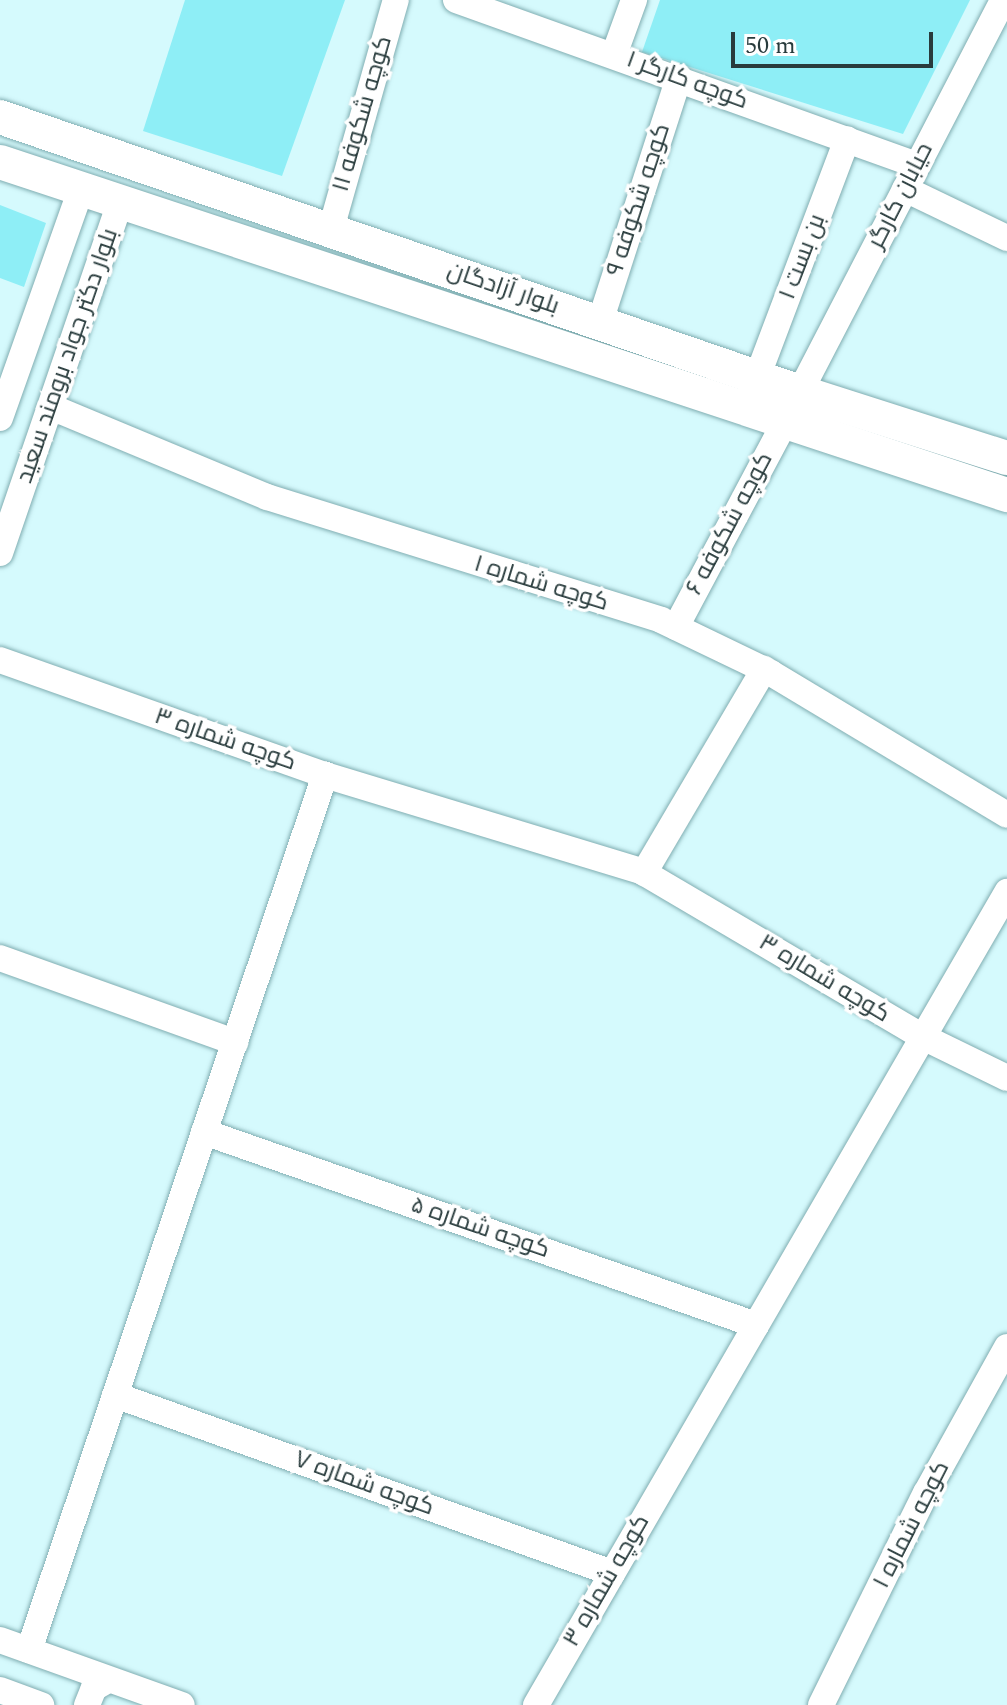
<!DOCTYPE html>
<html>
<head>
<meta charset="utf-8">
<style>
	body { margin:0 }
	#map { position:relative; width:1007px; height:1705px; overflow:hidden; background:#d5fafd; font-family:Spectral,Cairo,serif }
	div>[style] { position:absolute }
	.green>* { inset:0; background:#8eeef6 }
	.roads { filter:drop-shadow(0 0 2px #80adb1) drop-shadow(0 0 2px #80adb1) }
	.minor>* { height:26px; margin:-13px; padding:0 13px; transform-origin:13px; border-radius:13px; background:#fff }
	.major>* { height:34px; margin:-17px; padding:0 17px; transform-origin:17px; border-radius:17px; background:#fff }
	span { translate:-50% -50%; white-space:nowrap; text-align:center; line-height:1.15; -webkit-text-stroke:7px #fff; paint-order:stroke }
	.street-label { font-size:24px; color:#283b3c }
	.scale { position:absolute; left:731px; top:32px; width:202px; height:36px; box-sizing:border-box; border:4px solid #283b3c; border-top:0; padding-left:10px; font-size:24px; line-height:28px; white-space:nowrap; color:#283b3c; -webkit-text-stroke:6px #fff; paint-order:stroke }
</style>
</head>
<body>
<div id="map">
	<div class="green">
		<div style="clip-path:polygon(185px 0,345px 0,282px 176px,143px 131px)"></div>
		<div style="clip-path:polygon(660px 0,970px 0,903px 134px,642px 52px)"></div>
		<div style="clip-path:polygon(0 205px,46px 223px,24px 287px,0 278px)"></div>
	</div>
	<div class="roads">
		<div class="minor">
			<div style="left:456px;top:0;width:490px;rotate:19.7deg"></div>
			<div style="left:614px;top:55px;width:59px;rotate:-70deg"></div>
			<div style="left:905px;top:189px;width:113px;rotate:25.7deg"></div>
			<div style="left:331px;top:229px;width:238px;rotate:-74.2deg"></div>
			<div style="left:600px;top:322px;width:257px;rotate:-72.1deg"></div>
			<div style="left:758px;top:375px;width:252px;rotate:-69.3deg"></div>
			<div style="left:800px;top:392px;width:441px;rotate:-62.6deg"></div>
			<div style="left:51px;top:407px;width:234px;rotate:22.6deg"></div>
			<div style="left:267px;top:497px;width:413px;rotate:17.3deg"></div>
			<div style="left:661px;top:620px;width:122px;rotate:25.7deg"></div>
			<div style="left:771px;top:673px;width:275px;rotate:31deg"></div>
			<div style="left:0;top:418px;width:243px;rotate:-70.5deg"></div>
			<div style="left:0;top:553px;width:370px;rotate:-71.1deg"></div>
			<div style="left:676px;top:627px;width:232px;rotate:-62deg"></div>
			<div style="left:0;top:660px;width:345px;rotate:19.5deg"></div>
			<div style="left:325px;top:775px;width:330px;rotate:16.9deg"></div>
			<div style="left:641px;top:871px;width:327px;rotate:30.5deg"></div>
			<div style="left:923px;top:1037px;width:93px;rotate:26deg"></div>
			<div style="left:644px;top:873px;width:237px;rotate:-59.5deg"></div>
			<div style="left:0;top:958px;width:250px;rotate:19.7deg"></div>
			<div style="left:204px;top:1132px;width:585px;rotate:19.27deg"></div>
			<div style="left:115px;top:1395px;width:528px;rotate:19.7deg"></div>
			<div style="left:0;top:1640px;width:193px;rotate:19.7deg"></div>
			<div style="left:29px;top:1650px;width:924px;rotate:-71.31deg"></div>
			<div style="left:0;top:1690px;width:44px;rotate:20.1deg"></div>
			<div style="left:87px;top:1705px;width:18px;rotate:-68deg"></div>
			<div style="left:94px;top:1688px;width:16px;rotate:-30deg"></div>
			<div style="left:536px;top:1705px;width:940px;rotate:-59.91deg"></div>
			<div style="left:821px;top:1705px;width:237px;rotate:-63.7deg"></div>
			<div style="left:926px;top:1493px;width:167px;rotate:-61deg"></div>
		</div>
		<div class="major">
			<div style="left:0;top:117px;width:846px;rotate:18.97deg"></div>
			<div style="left:800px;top:392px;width:217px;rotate:17.7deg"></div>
			<div style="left:0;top:162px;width:1061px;rotate:18.3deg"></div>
		</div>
	</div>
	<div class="street-label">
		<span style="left:687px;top:81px;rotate:20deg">کوچه کارگر ۱</span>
		<span style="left:363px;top:114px;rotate:-74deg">کوچه شکوفه ۱۱</span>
		<span style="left:901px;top:196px;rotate:-63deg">حیابان کارگر</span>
		<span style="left:639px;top:200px;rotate:-72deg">کوچه شکوفه ۹</span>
		<span style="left:803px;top:257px;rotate:-69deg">بن بست ۱</span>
		<span style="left:503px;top:289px;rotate:19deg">بلوار آزادگان</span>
		<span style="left:68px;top:356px;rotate:-71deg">بلوار دکتر جواد برومند سعید</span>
		<span style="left:730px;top:524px;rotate:-62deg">کوچه شکوفه ۶</span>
		<span style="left:541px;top:584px;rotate:17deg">کوچه شماره ۱</span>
		<span style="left:225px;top:740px;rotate:19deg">کوچه شماره ۳</span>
		<span style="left:824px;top:979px;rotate:31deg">کوچه شماره ۳</span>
		<span style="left:480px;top:1228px;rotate:19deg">کوچه شماره ۵</span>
		<span style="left:364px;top:1484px;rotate:20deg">کوچه شماره ۷</span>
		<span style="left:912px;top:1525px;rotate:-63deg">کوچه شماره ۱</span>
		<span style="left:607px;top:1581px;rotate:-60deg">کوچه شماره ۳</span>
	</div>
	<div class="scale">50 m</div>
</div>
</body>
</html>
